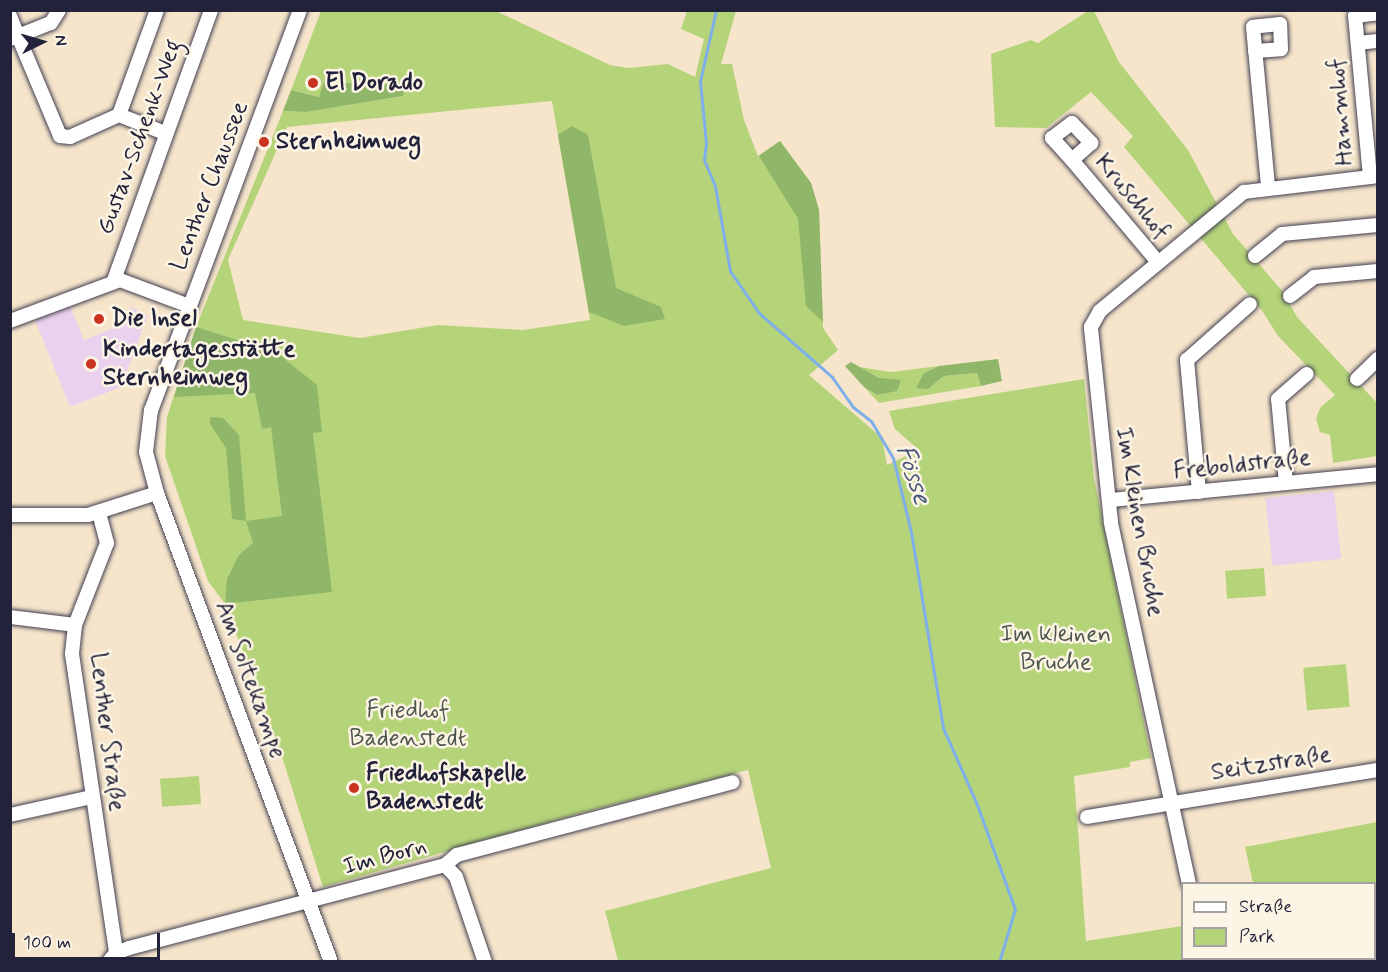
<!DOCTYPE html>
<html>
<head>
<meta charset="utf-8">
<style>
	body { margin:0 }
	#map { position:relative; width:1388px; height:972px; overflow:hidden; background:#f6e5cb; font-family:Mynerve,sans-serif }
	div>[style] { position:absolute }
	.built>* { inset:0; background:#ead1ed; transform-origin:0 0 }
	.green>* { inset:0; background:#b5d47a; transform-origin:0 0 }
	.forest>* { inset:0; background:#90b66a }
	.stream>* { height:3px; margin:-1.5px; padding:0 1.5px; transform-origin:1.5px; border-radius:1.5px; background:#7fafea }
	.roads { filter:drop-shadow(0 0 2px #423f51) drop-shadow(0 0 2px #423f51) }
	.minor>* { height:14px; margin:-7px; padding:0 7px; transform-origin:7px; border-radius:7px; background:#fff }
	.dots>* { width:16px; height:16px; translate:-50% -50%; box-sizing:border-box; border:3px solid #fcf5e5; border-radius:50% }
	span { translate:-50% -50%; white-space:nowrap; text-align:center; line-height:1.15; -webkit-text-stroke:5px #fcf5e5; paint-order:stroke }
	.poi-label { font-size:24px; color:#22223b; font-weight:700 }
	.left { translate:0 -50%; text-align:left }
	.street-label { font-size:24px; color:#22223b }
	.park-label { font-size:24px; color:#4e574e }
	.water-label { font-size:26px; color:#435378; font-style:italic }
	.frame { position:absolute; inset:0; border:12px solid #22223b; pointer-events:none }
	.legend { position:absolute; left:1181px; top:882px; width:195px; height:78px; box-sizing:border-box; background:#fcf5e5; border:2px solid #a5a1a1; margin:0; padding:8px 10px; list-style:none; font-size:18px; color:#22223b }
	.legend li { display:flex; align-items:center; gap:12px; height:30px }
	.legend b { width:30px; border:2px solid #a5a1a1 }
	.north { position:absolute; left:12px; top:12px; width:60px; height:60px; -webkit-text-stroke:4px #fcf5e5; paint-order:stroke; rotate:85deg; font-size:16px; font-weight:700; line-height:24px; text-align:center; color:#22223b }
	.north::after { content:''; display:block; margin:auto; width:21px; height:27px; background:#22223b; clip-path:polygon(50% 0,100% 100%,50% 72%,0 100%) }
	.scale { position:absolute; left:12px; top:933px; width:148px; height:27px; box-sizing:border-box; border:3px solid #22223b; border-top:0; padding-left:8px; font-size:18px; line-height:21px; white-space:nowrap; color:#22223b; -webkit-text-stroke:4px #fcf5e5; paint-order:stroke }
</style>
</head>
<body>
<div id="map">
	<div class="built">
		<div style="clip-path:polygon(70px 306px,84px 340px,122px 325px,130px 307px,148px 315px,121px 387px,70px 407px,35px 320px)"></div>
		<div style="left:1334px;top:491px;width:68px;height:69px;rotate:84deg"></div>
	</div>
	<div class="green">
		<div style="clip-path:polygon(evenodd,321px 11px,496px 11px,610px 65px,628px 68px,668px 64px,695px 77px,704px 39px,681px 29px,687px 11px,736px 11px,721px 64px,732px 64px,744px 120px,758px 156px,780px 141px,811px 183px,819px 210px,823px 328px,838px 350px,809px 375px,882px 438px,887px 465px,919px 450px,895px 429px,889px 411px,1084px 379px,1094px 478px,1151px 758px,1130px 762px,1130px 767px,1074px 776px,1086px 941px,1182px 926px,1182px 958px,1195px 961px,618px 961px,605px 911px,771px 868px,748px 770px,577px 814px,323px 887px,280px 750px,225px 604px,208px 581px,165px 456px,167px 417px,196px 327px,283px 111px,306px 112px,403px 96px,319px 97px,291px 90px,321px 11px,552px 101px,590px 320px,523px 330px,438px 325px,360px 338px,243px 320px,228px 260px,287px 127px,552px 101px)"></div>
		<div style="clip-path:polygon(1088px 11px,1094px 11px,1119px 62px,1188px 150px,1233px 234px,1284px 293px,1297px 317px,1377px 403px,1377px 456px,1333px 463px,1330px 435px,1320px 432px,1316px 419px,1320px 408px,1335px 395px,1278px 336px,1263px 312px,1124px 147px,1133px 136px,1091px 92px,1046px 128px,995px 127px,991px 54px,1031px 40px,1038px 43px)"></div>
		<div style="clip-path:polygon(939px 366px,924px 373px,928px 389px,944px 376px,977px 373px,981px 386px,879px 403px,864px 387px,877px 395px,879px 378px,859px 367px,891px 372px)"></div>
		<div style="left:1264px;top:568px;width:28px;height:39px;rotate:86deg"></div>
		<div style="left:1346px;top:664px;width:43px;height:43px;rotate:85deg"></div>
		<div style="left:199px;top:776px;width:28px;height:39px;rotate:86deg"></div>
		<div style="clip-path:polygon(1377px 822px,1377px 961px,1269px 961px,1268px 959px,1374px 958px,1374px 884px,1253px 883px,1245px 847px)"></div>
	</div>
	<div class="forest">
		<div style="clip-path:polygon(324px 82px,405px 85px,403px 96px,306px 112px,283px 111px,291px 90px,319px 97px)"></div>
		<div style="clip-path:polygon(572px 126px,588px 135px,616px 288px,661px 307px,665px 319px,624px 326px,589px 312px,558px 135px)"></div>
		<div style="clip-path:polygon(780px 141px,811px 183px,819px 210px,823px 322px,806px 306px,798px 219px,759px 156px)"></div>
		<div style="clip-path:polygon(196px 327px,276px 352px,317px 385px,322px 432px,313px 433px,332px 592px,225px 604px,227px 579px,239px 555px,253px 543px,246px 521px,232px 519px,226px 448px,210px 424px,210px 417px,223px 418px,239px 435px,246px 521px,282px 516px,271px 427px,262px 429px,255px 393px,174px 397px)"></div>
		<div style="clip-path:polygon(998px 359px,1002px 381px,981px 386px,977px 373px,944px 376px,928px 389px,916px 388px,924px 373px,939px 366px)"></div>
		<div style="clip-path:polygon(851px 362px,879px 378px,901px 380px,897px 391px,877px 395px,864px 387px,845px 366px)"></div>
	</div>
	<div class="stream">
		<div style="left:716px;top:10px;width:73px;rotate:102.7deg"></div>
		<div style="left:700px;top:81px;width:62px;rotate:84.5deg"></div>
		<div style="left:706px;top:143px;width:17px;rotate:97deg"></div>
		<div style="left:704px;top:160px;width:28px;rotate:67deg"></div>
		<div style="left:715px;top:186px;width:86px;rotate:80deg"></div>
		<div style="left:730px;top:271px;width:51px;rotate:55.4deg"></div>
		<div style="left:759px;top:313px;width:97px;rotate:41.2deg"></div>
		<div style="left:832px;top:377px;width:37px;rotate:55deg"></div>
		<div style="left:853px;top:407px;width:23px;rotate:38deg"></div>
		<div style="left:871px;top:421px;width:43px;rotate:59.3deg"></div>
		<div style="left:893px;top:458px;width:76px;rotate:76.3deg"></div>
		<div style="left:911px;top:532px;width:199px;rotate:80.7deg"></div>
		<div style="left:943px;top:728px;width:81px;rotate:66deg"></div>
		<div style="left:976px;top:802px;width:114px;rotate:70deg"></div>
		<div style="left:1015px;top:909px;width:55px;rotate:106.8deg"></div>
	</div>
	<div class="roads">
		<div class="minor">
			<div style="left:300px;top:10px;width:427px;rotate:110.4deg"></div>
			<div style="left:151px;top:410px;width:42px;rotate:96.8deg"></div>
			<div style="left:146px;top:452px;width:42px;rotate:75deg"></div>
			<div style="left:157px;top:493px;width:500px;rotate:69.65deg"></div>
			<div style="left:10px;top:16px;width:22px;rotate:68deg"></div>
			<div style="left:18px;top:36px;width:35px;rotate:-22deg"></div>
			<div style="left:51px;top:23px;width:15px;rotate:-58deg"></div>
			<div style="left:10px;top:39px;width:9px;rotate:-21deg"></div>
			<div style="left:18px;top:36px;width:108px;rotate:67.2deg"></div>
			<div style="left:60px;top:136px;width:10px;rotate:6deg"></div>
			<div style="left:70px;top:137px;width:54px;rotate:-24.2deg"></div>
			<div style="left:119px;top:115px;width:49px;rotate:21.4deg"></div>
			<div style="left:1358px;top:43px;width:20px;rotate:-6deg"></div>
			<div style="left:1255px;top:51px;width:26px;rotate:-4deg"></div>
			<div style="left:1281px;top:49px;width:25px;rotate:-92deg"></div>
			<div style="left:1280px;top:24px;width:27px;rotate:174deg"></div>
			<div style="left:1253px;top:27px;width:161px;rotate:84.6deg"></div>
			<div style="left:119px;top:115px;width:112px;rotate:-70.1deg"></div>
			<div style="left:1072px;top:160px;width:30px;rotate:-132deg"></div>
			<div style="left:1052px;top:138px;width:25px;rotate:-37deg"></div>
			<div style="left:1072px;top:123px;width:28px;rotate:46deg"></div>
			<div style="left:1091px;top:143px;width:25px;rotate:138deg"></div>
			<div style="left:1072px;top:160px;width:133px;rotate:49.9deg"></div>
			<div style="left:1370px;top:177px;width:162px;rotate:-95.3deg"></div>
			<div style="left:1355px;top:16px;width:23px;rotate:-7deg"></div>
			<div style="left:1255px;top:256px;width:35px;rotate:-39deg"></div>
			<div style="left:1282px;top:234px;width:96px;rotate:-5.4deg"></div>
			<div style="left:114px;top:280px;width:287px;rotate:-70.2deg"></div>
			<div style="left:1290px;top:296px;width:31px;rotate:-38deg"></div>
			<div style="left:1314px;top:277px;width:64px;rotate:-5.4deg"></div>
			<div style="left:10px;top:321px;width:117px;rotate:-20.4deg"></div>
			<div style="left:120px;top:280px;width:74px;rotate:20.6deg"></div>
			<div style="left:1357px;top:379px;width:29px;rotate:-44deg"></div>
			<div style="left:1286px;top:483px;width:84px;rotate:-95.4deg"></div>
			<div style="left:1278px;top:399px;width:38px;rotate:-41deg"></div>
			<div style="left:1199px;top:492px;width:133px;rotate:-95.2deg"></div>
			<div style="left:1187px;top:360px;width:84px;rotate:-41.6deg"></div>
			<div style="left:1110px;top:500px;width:269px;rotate:-5.5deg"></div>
			<div style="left:99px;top:513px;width:31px;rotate:75deg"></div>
			<div style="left:107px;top:543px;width:88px;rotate:111.3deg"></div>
			<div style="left:75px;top:625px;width:29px;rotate:96deg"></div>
			<div style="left:72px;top:654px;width:302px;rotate:81.6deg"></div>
			<div style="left:116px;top:953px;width:9px;rotate:131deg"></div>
			<div style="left:10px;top:515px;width:78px"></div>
			<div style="left:88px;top:515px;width:72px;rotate:-17.7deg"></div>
			<div style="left:10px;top:617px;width:65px;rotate:7deg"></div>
			<div style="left:10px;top:815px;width:84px;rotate:-12.4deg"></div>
			<div style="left:1087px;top:817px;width:295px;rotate:-9.2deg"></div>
			<div style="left:445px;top:865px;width:16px;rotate:47deg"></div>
			<div style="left:456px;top:877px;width:90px;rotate:71.2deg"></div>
			<div style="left:1189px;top:884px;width:370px;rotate:-102.2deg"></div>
			<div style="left:1111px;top:522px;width:196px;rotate:-95.9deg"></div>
			<div style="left:1091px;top:327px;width:18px;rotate:-61deg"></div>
			<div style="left:1100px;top:311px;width:187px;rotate:-39.6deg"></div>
			<div style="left:1244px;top:192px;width:135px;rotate:-6.8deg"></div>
			<div style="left:1205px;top:958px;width:4px;rotate:76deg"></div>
			<div style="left:119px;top:962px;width:9px;rotate:-108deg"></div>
			<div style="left:116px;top:953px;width:14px;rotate:-21deg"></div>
			<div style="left:129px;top:948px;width:327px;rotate:-14.7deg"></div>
			<div style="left:445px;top:865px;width:16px;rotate:-40deg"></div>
			<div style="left:457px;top:855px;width:285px;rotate:-14.8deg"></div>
		</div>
	</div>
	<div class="dots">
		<div style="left:313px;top:83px;background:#c8321e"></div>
		<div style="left:264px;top:142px;background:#c8321e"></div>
		<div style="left:99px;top:319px;background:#c8321e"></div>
		<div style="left:91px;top:364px;background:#c8321e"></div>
		<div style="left:354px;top:788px;background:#c8321e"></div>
	</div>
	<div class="poi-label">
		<span class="left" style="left:325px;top:83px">El Dorado</span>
		<span class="left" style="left:276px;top:142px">Sternheimweg</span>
		<span class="left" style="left:111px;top:319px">Die Insel</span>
		<span class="left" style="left:103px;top:364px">Kindertagesstätte<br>Sternheimweg</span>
		<span class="left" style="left:366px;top:788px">Friedhofskapelle<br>Badenstedt</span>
	</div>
	<div class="street-label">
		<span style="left:1341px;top:112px;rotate:-95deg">Hammhof</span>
		<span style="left:140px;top:137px;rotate:-70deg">Gustav-Schenk-Weg</span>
		<span style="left:210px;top:186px;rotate:-69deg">Lenther Chaussee</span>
		<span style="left:1132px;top:197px;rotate:50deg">Kruschhof</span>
		<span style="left:1242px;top:465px;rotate:-6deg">Freboldstraße</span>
		<span style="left:1139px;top:522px;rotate:80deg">Im Kleinen Bruche</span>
		<span style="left:250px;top:680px;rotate:70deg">Am Soltekampe</span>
		<span style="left:107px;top:732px;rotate:83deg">Lenther Straße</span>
		<span style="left:1271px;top:764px;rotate:-9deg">Seitzstraße</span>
		<span style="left:385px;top:857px;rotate:-15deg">Im Born</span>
	</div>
	<div class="park-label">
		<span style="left:1056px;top:649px">Im kleinen<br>Bruche</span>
		<span style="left:408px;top:725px">Friedhof<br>Badenstedt</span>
	</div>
	<div class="water-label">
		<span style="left:912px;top:475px;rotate:72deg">Fösse</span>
	</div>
	<div class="frame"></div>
	<ul class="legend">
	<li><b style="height:8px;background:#fff"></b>Straße</li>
	<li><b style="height:16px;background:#b5d47a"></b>Park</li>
	</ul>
	<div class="north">N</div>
	<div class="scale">100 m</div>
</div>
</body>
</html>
